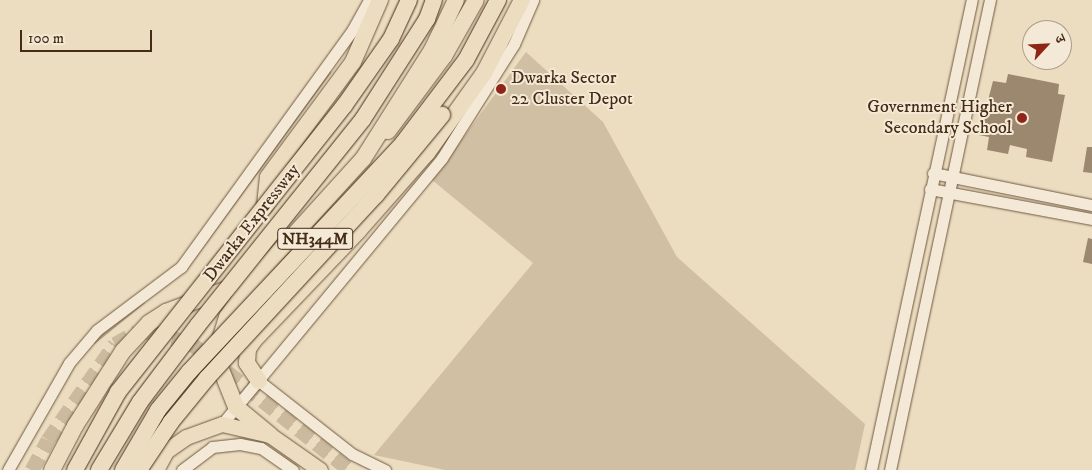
<!DOCTYPE html>
<html>
<head>
<meta charset="utf-8">
<style>
	body { margin:0 }
	#map { position:relative; width:1092px; height:470px; overflow:hidden; background:#ecddc0; font-family:"IM FELL DW Pica","Noto Serif Devanagari",serif }
	div>[style] { position:absolute }
	.green>* { inset:0; background:#d0bfa3 }
	.stream>* { height:2.5px; margin:-1.25px; padding:0 1.25px; transform-origin:1.25px; border-radius:1.25px; background:#b3a186 }
	.building>* { inset:0; background:#9c886e }
	.major-tunnel>* { height:15px; margin-top:-7.5px; transform-origin:0; background:repeating-linear-gradient(90deg,#cbba9e 0 15px,transparent 0 23px) }
	.roads { filter:drop-shadow(0 0 1px #6f5840) drop-shadow(0 0 1px #6f5840) }
	.minor>* { height:11px; margin:-5.5px; padding:0 5.5px; transform-origin:5.5px; border-radius:5.5px; background:#f3e9d6 }
	.major>* { height:15px; margin:-7.5px; padding:0 7.5px; transform-origin:7.5px; border-radius:7.5px; background:#ecddc0 }
	.highway>* { height:16px; margin:-8px; padding:0 8px; transform-origin:8px; border-radius:8px; background:#ecddc0 }
	.bridges { filter:drop-shadow(0 0 1px #452c16) drop-shadow(0 0 1px #452c16) }
	.highway-bridge>* { height:16px; margin:-8px; padding:0 8px; transform-origin:8px; border-radius:8px; background:#ecddc0 }
	.dots>* { width:14px; height:14px; translate:-50% -50%; box-sizing:border-box; border:2px solid #f3e9d6; border-radius:50% }
	span { translate:-50% -50%; white-space:nowrap; text-align:center; line-height:1.15; -webkit-text-stroke:4px #f3e9d6; paint-order:stroke }
	.shield-label span { padding:1px 4px; background:#f3e9d6; border:1px solid; border-radius:4px; -webkit-text-stroke-width:0 }
	.shield-label { font-size:16px; color:#452c16; font-weight:700 }
	.poi-label { font-size:18px; color:#452c16 }
	.left { translate:0 -50%; text-align:left }
	.right { translate:-100% -50%; text-align:right }
	.street-label { font-size:18px; color:#452c16 }
	.north { position:absolute; left:1022px; top:20px; width:50px; height:50px; box-sizing:border-box; background:#f3e9d6; border:1px solid #ad9d89; border-radius:50%; rotate:65deg; font-size:14px; font-weight:700; line-height:20px; text-align:center; color:#452c16 }
	.north::after { content:''; display:block; margin:auto; width:18px; height:22px; background:#8f2418; clip-path:polygon(50% 0,100% 100%,50% 72%,0 100%) }
	.scale { position:absolute; left:20px; top:30px; width:132px; height:22px; box-sizing:border-box; border:2px solid #452c16; border-top:0; padding-left:6px; font-size:15px; line-height:18px; white-space:nowrap; color:#452c16; -webkit-text-stroke:4px #f3e9d6; paint-order:stroke }
</style>
</head>
<body>
<div id="map">
	<div class="green">
		<div style="clip-path:polygon(526px 52px,603px 122px,677px 257px,865px 424px,855px 470px,445px 470px,374px 455px,533px 263px,432px 180px)"></div>
	</div>
	<div class="stream">
		<div style="left:188px;top:265px;width:239px;rotate:-53.8deg"></div>
		<div style="left:94px;top:342px;width:63px;rotate:-39.2deg"></div>
	</div>
	<div class="building">
		<div style="clip-path:polygon(1008px 74px,1059px 84px,1058px 94px,1065px 95px,1052px 162px,1026px 157px,1027px 149px,1010px 145px,1008px 154px,987px 150px,989px 137px,979px 135px,993px 81px,1006px 83px)"></div>
		<div style="clip-path:polygon(1087px 147px,1092px 147px,1092px 173px,1083px 172px)"></div>
		<div style="clip-path:polygon(1088px 238px,1092px 239px,1092px 264px,1083px 262px)"></div>
	</div>
	<div class="major-tunnel">
		<div style="left:32px;top:470px;width:34px;rotate:-62deg"></div>
		<div style="left:48px;top:440px;width:117px;rotate:-55.1deg"></div>
		<div style="left:115px;top:344px;width:25px;rotate:-29deg"></div>
		<div style="left:137px;top:332px;width:13px"></div>
		<div style="left:150px;top:332px;width:42px;rotate:15deg"></div>
		<div style="left:191px;top:343px;width:203px;rotate:38.6deg"></div>
	</div>
	<div class="roads">
		<div class="minor">
			<div style="left:933px;top:173px;width:162px;rotate:11.4deg"></div>
			<div style="left:930px;top:189px;width:165px;rotate:10.5deg"></div>
			<div style="left:259px;top:381px;width:118px;rotate:38.1deg"></div>
			<div style="left:352px;top:454px;width:37px;rotate:26deg"></div>
			<div style="left:222px;top:424px;width:345px;rotate:-50.4deg"></div>
			<div style="left:442px;top:158px;width:135px;rotate:-57.7deg"></div>
			<div style="left:514px;top:44px;width:48px;rotate:-66.6deg"></div>
			<div style="left:8px;top:470px;width:123px;rotate:-60.3deg"></div>
			<div style="left:69px;top:363px;width:43px;rotate:-49.7deg"></div>
			<div style="left:97px;top:330px;width:105px;rotate:-36.9deg"></div>
			<div style="left:181px;top:267px;width:294px;rotate:-54.1deg"></div>
			<div style="left:353px;top:29px;width:33px;rotate:-61deg"></div>
			<div style="left:182px;top:470px;width:38px;rotate:-37deg"></div>
			<div style="left:212px;top:447px;width:28px;rotate:-6deg"></div>
			<div style="left:240px;top:444px;width:21px;rotate:11deg"></div>
			<div style="left:261px;top:448px;width:39px;rotate:35deg"></div>
			<div style="left:871px;top:470px;width:481px;rotate:-77.9deg"></div>
			<div style="left:890px;top:470px;width:481px;rotate:-78deg"></div>
		</div>
		<div class="major">
			<div style="left:156px;top:470px;width:21px;rotate:-62deg"></div>
			<div style="left:166px;top:451px;width:24px;rotate:-35deg"></div>
			<div style="left:186px;top:437px;width:38px;rotate:-20deg"></div>
			<div style="left:222px;top:424px;width:49px;rotate:12.9deg"></div>
			<div style="left:270px;top:435px;width:61px;rotate:35deg"></div>
		</div>
		<div class="highway">
			<div style="left:388px;top:131px;width:94px;rotate:-53.3deg"></div>
			<div style="left:444px;top:56px;width:64px;rotate:-60.3deg"></div>
			<div style="left:265px;top:205px;width:28px;rotate:-84deg"></div>
			<div style="left:268px;top:177px;width:143px;rotate:-53.5deg"></div>
			<div style="left:353px;top:62px;width:68px;rotate:-66.5deg"></div>
			<div style="left:252px;top:281px;width:44px;rotate:124.8deg"></div>
			<div style="left:227px;top:317px;width:27px;rotate:107deg"></div>
			<div style="left:219px;top:343px;width:19px;rotate:93deg"></div>
			<div style="left:218px;top:362px;width:48px;rotate:68.2deg"></div>
			<div style="left:236px;top:407px;width:44px;rotate:39.5deg"></div>
			<div style="left:259px;top:381px;width:22px;rotate:-124deg"></div>
			<div style="left:247px;top:363px;width:14px;rotate:-86deg"></div>
			<div style="left:248px;top:349px;width:11px;rotate:-56deg"></div>
			<div style="left:254px;top:340px;width:152px;rotate:-46.3deg"></div>
			<div style="left:359px;top:230px;width:103px;rotate:-48.6deg"></div>
			<div style="left:427px;top:153px;width:98px;rotate:-54.5deg"></div>
			<div style="left:484px;top:73px;width:82px;rotate:-62.5deg"></div>
			<div style="left:52px;top:470px;width:50px;rotate:-62.4deg"></div>
			<div style="left:75px;top:426px;width:89px;rotate:-57.4deg"></div>
			<div style="left:123px;top:351px;width:38px;rotate:-47deg"></div>
			<div style="left:149px;top:323px;width:20px;rotate:-33deg"></div>
			<div style="left:166px;top:312px;width:94px;rotate:-20.6deg"></div>
			<div style="left:254px;top:279px;width:162px;rotate:-47.8deg"></div>
			<div style="left:363px;top:159px;width:129px;rotate:-57.7deg"></div>
			<div style="left:432px;top:50px;width:55px;rotate:-64.4deg"></div>
		</div>
	</div>
	<div class="bridges">
		<div class="highway-bridge">
			<div style="left:75px;top:470px;width:89px;rotate:-61.1deg"></div>
			<div style="left:118px;top:392px;width:365px;rotate:-51.7deg"></div>
			<div style="left:344px;top:106px;width:82px;rotate:-55deg"></div>
			<div style="left:391px;top:39px;width:43px;rotate:-65.2deg"></div>
			<div style="left:99px;top:470px;width:79px;rotate:-58.9deg"></div>
			<div style="left:140px;top:402px;width:96px;rotate:-53deg"></div>
			<div style="left:198px;top:325px;width:264px;rotate:-51.3deg"></div>
			<div style="left:363px;top:119px;width:119px;rotate:-57.4deg"></div>
			<div style="left:427px;top:19px;width:20px;rotate:-70deg"></div>
			<div style="left:123px;top:470px;width:69px;rotate:-59.7deg"></div>
			<div style="left:158px;top:410px;width:49px;rotate:-50.8deg"></div>
			<div style="left:189px;top:372px;width:313px;rotate:-46.9deg"></div>
			<div style="left:403px;top:143px;width:104px;rotate:-52.8deg"></div>
			<div style="left:466px;top:60px;width:68px;rotate:-61.9deg"></div>
			<div style="left:139px;top:470px;width:58px;rotate:-56.3deg"></div>
			<div style="left:171px;top:422px;width:57px;rotate:-50.7deg"></div>
			<div style="left:207px;top:378px;width:249px;rotate:-47.3deg"></div>
			<div style="left:376px;top:195px;width:104px;rotate:-50.5deg"></div>
		</div>
	</div>
	<div class="dots">
		<div style="left:501px;top:89px;background:#8f2418"></div>
		<div style="left:1022px;top:118px;background:#8f2418"></div>
	</div>
	<div class="shield-label">
		<span style="left:315px;top:239px">NH344M</span>
	</div>
	<div class="poi-label">
		<span class="left" style="left:511px;top:89px">Dwarka Sector<br>22 Cluster Depot</span>
		<span class="right" style="left:1012px;top:118px">Government Higher<br>Secondary School</span>
	</div>
	<div class="street-label">
		<span style="left:252px;top:223px;rotate:-52deg">Dwarka Expressway</span>
	</div>
	<div class="north">उ</div>
	<div class="scale">100 m</div>
</div>
</body>
</html>
